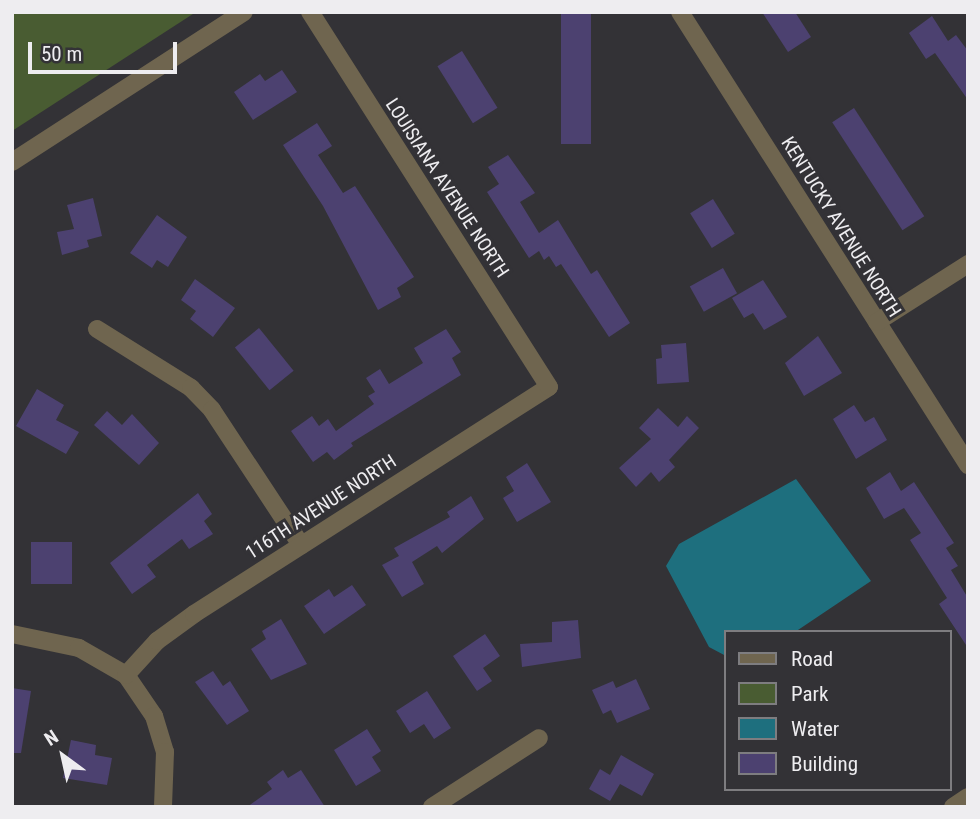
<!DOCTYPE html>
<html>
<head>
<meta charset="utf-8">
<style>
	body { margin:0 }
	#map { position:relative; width:980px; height:819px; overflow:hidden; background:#333236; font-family:"Roboto Condensed",sans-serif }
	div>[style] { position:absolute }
	.green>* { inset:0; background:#495c32 }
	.water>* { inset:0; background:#1e6f7e }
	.building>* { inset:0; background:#4c4170; transform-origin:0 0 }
	.minor>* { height:18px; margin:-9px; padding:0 9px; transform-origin:9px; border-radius:9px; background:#6f654f }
	.tertiary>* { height:18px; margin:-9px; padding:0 9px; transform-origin:9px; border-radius:9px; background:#6f654f }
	span { translate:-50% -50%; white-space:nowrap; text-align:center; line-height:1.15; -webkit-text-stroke:6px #333236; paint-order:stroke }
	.street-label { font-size:19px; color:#eeedf0 }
	.frame { position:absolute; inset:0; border:14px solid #eeedf0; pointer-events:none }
	.legend { position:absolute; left:724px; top:630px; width:228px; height:161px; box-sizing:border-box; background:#333236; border:2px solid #7e7d80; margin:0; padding:9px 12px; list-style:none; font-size:21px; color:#eeedf0 }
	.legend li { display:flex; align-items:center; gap:14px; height:35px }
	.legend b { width:35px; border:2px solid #7e7d80 }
	.north { position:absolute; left:28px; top:721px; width:70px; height:70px; -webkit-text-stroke:5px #333236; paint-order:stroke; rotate:327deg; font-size:19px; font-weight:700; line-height:28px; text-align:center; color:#eeedf0 }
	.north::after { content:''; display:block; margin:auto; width:24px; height:32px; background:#eeedf0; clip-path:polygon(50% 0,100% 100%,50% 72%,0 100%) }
	.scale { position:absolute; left:28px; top:42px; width:149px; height:32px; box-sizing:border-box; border:4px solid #eeedf0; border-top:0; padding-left:9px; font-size:21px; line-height:24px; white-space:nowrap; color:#eeedf0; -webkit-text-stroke:5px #333236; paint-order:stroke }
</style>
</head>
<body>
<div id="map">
	<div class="green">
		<div style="clip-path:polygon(12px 12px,196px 12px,12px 131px)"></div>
	</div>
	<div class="water">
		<div style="clip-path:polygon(796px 479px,871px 581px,795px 632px,726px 632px,726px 656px,709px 647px,666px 566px,679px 544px)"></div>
	</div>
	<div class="building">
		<div style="left:561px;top:12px;width:30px;height:132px"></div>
		<div style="clip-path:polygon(762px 12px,795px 12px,811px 37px,788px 52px)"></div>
		<div style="clip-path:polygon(932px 16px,948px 41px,956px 35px,968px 51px,968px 100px,935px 53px,926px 59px,909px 33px)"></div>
		<div style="left:462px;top:51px;width:67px;height:29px;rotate:58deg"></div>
		<div style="clip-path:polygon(282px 70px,297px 92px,253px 120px,234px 92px,260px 74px,265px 81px)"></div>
		<div style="left:854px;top:108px;width:129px;height:26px;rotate:57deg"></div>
		<div style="clip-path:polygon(317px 123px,332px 146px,318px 155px,343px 193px,355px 186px,414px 277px,397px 288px,401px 297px,378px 310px,323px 206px,283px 145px)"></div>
		<div style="clip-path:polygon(508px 155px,535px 193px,520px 202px,539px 233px,558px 220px,591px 274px,597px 270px,630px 323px,609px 337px,561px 264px,556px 267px,549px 256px,544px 260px,539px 251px,529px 258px,487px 192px,499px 184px,488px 167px)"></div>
		<div style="clip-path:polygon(93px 198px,102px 236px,87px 240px,89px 247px,62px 255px,57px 232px,74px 229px,67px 205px)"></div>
		<div style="left:713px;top:199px;width:41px;height:27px;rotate:58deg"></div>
		<div style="clip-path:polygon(157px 215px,187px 237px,168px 267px,157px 260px,152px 268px,130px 253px)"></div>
		<div style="left:723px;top:268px;width:29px;height:38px;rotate:61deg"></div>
		<div style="clip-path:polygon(195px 279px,235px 308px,213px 337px,190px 319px,196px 311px,181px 300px)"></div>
		<div style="clip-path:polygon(763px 280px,787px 317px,764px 330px,753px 313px,744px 318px,732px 298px)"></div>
		<div style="left:259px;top:328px;width:55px;height:31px;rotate:51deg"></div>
		<div style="clip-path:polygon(446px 329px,461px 352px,452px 358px,461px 375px,351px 443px,353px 446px,334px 460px,327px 452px,313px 462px,291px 431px,312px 416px,319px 426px,328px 419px,336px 431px,374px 404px,368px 396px,375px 392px,366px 378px,380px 369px,389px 384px,423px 363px,414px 348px)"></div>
		<div style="clip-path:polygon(818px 336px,842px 373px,804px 396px,785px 363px)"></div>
		<div style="clip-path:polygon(686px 343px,689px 382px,657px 384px,656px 359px,662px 358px,661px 345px)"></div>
		<div style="clip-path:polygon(37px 389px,64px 405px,56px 420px,79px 432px,66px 454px,16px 426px)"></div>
		<div style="clip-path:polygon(854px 405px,865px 422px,874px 417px,887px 440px,856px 459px,833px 419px)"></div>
		<div style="clip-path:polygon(658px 408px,678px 427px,687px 416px,699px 428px,669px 460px,675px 467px,659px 482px,651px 472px,636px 487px,619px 468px,651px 439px,639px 428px)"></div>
		<div style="clip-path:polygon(107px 411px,122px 425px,132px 414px,159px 443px,139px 465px,94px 425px)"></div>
		<div style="clip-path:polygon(527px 463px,551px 502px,517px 522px,503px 498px,514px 491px,506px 477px)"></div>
		<div style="clip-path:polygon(890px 472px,901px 491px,914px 482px,954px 543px,946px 548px,958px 566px,951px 570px,968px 598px,968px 648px,939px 604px,947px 598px,910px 540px,921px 533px,904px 508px,884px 519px,866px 488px)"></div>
		<div style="clip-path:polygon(198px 493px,212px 514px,204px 521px,213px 534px,189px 549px,182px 539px,147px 565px,156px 577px,132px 594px,110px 563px)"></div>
		<div style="clip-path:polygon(471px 496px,484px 519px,442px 553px,437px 546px,412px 562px,424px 584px,402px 597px,382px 565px,399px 556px,394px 548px,450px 517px,447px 512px)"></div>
		<div style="left:31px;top:542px;width:41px;height:42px"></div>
		<div style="clip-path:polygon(352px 585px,366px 605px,324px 634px,304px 606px,329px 589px,334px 597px)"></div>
		<div style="clip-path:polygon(281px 619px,307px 664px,271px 680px,251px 649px,266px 639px,262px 631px)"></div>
		<div style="clip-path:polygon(578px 620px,581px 658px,522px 667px,520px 644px,552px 642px,552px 622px)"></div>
		<div style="clip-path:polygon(485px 634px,500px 656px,483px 668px,492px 681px,477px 691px,453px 656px)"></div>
		<div style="clip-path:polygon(213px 671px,223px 686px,230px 681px,249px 711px,227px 725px,195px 682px)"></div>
		<div style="clip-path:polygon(636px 679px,650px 709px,617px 723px,611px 710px,603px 714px,592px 690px,613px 681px,616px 688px)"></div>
		<div style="clip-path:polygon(12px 688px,31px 691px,21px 753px,12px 753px)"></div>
		<div style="clip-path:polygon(427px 691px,451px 728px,434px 739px,424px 724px,410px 733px,396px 711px)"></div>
		<div style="clip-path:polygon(367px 729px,381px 751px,372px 757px,381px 771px,356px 786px,334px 750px)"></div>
		<div style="clip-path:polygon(71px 740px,96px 745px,95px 755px,112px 758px,107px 785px,63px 778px)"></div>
		<div style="clip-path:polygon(621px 755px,654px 774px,642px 796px,620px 784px,610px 801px,589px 789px,600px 769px,610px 775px)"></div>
		<div style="clip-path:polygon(283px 770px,288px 778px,301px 770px,325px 807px,247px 807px,272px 789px,267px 782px)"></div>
	</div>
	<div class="minor">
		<div style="left:680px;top:12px;width:537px;rotate:57.55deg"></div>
		<div style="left:877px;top:322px;width:108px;rotate:-32.5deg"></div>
		<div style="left:97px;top:329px;width:111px;rotate:32.1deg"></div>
		<div style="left:191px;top:388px;width:30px;rotate:46deg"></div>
		<div style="left:212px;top:410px;width:162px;rotate:56.6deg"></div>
		<div style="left:12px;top:634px;width:68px;rotate:11.8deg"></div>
		<div style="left:79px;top:648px;width:54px;rotate:29.9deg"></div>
		<div style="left:126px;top:675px;width:50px;rotate:55.7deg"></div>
		<div style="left:154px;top:716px;width:38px;rotate:73deg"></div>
		<div style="left:165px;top:752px;width:55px;rotate:92.1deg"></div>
		<div style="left:126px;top:675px;width:46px;rotate:-47.6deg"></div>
		<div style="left:157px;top:641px;width:46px;rotate:-36.1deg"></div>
		<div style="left:194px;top:614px;width:421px;rotate:-32.6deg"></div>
		<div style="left:549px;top:387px;width:445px;rotate:-122.5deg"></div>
		<div style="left:432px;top:807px;width:127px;rotate:-32.8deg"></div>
		<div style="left:953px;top:807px;width:18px;rotate:-34deg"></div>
	</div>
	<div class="tertiary">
		<div style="left:12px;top:162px;width:276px;rotate:-32.9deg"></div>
	</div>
	<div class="street-label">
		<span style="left:447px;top:188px;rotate:57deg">LOUISIANA AVENUE NORTH</span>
		<span style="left:841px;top:227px;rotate:58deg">KENTUCKY AVENUE NORTH</span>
		<span style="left:321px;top:507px;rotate:-33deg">116TH AVENUE NORTH</span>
	</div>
	<div class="frame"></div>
	<ul class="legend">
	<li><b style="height:9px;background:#6f654f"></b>Road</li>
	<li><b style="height:19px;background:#495c32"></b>Park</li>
	<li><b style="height:19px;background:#1e6f7e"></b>Water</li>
	<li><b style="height:19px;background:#4c4170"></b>Building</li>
	</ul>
	<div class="north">N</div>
	<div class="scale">50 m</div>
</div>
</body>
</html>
